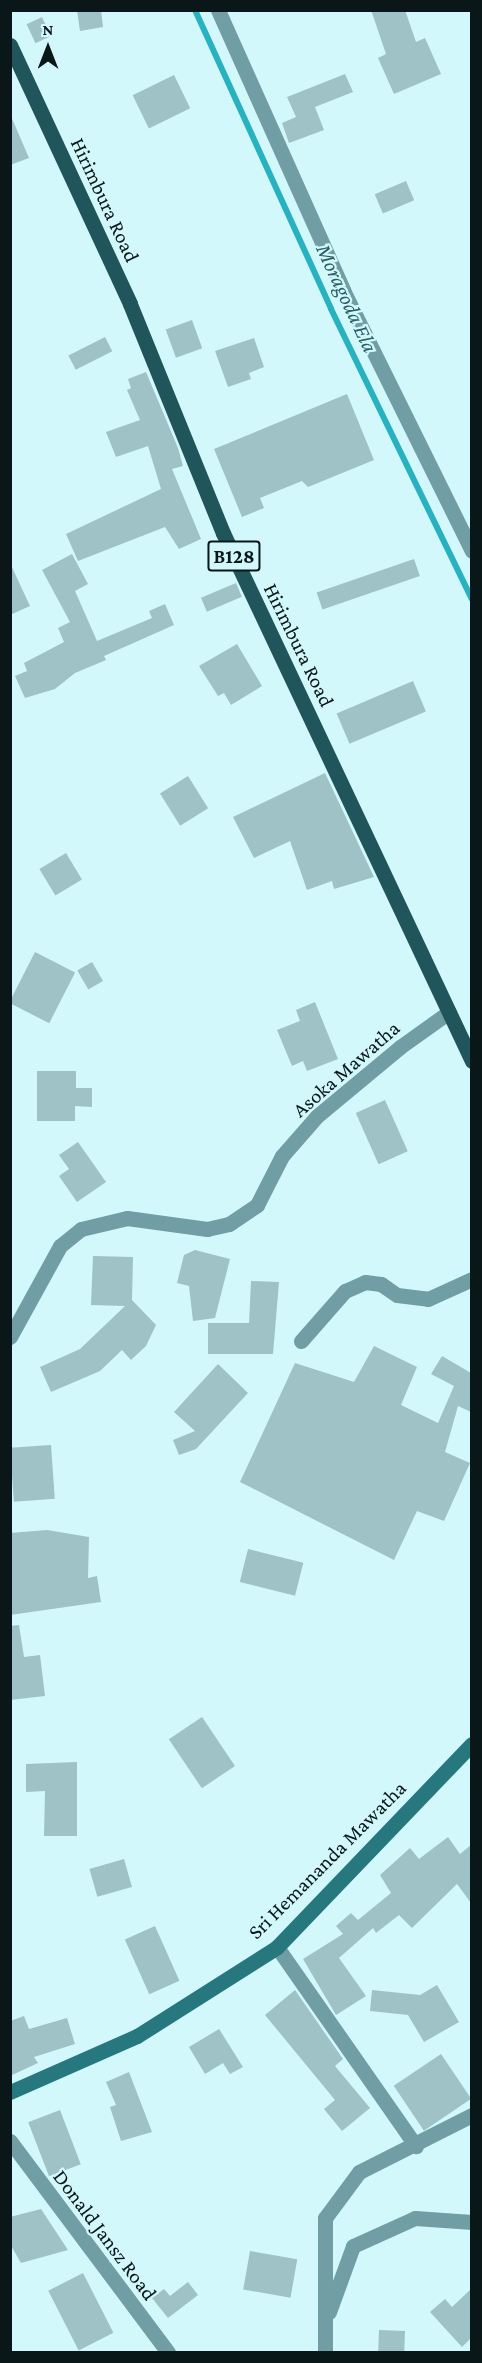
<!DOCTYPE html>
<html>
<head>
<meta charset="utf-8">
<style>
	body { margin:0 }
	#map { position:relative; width:482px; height:2363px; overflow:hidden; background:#d3f8fc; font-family:"Crimson Pro",serif }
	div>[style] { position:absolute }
	.stream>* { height:6px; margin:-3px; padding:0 3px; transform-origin:3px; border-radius:3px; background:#28b2bf }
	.building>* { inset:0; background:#9ec2c6; transform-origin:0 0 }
	.street>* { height:15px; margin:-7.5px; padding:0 7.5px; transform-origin:7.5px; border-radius:7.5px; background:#709ea4 }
	.secondary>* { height:15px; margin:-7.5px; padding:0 7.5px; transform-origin:7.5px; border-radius:7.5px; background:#27777f }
	.primary>* { height:15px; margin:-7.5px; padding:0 7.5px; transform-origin:7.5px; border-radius:7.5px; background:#1f555b }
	span { translate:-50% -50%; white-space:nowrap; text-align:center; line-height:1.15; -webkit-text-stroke:4.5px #d3f8fc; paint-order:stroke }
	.shield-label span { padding:2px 4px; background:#d3f8fc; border:2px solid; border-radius:4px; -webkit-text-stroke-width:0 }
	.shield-label { font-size:20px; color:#091719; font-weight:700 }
	.street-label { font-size:21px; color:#091719 }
	.water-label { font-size:22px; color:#2a5f64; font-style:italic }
	.frame { position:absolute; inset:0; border:12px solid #091719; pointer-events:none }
	.north { position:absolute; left:18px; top:18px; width:60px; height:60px; -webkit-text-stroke:4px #d3f8fc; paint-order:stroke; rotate:0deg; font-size:16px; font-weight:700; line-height:24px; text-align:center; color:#091719 }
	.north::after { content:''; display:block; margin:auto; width:21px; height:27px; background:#091719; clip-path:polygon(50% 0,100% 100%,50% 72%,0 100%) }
</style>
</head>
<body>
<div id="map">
	<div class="stream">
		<div style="left:195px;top:10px;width:328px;rotate:65.5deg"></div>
		<div style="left:331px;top:309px;width:322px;rotate:64.1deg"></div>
	</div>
	<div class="building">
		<div style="clip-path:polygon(77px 10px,101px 10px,103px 27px,80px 31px)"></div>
		<div style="clip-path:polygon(371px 10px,405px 10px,416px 42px,425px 38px,441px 74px,394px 94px,378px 58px,386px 54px)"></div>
		<div style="left:42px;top:17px;width:21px;height:17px;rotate:65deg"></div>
		<div style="clip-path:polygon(345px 74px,353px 92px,315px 107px,324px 130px,289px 143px,282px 123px,296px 117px,287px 97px)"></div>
		<div style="left:174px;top:75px;width:37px;height:46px;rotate:64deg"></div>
		<div style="clip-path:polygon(10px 114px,29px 158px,10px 165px)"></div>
		<div style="left:406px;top:181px;width:21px;height:34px;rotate:67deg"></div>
		<div style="left:192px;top:320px;width:30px;height:28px;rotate:70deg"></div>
		<div style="left:105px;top:337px;width:16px;height:41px;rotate:63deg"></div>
		<div style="clip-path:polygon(254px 338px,264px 367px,249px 373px,251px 379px,228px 387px,215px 351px)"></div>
		<div style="clip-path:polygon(146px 372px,178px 448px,183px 466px,172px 469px,201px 539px,179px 549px,165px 527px,78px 561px,66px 534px,161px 489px,148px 446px,116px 457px,106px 432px,140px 420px,127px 390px,131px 388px,128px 379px)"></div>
		<div style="clip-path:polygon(347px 394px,374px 460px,308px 487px,302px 481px,260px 498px,264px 508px,242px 517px,214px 449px)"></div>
		<div style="clip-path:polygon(72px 554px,88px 584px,75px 591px,97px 641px,152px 618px,149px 611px,165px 604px,174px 625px,104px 656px,106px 660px,75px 673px,55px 689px,25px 698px,15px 676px,27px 671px,24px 663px,64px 642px,58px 628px,70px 622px,42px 570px)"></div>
		<div style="left:414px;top:559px;width:18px;height:103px;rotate:71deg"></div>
		<div style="clip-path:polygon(10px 563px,30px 606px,10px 615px)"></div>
		<div style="left:236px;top:583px;width:15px;height:38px;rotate:67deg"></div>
		<div style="clip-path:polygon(237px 644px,262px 686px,231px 705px,224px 693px,218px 696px,199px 666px)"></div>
		<div style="left:413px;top:681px;width:33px;height:83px;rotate:67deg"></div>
		<div style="clip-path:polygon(325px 773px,374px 877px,334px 889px,332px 881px,307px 890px,290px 841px,254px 858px,233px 817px)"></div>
		<div style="left:188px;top:776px;width:38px;height:33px;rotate:58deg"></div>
		<div style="left:66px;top:853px;width:31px;height:31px;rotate:59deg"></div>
		<div style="left:35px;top:952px;width:45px;height:57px;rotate:27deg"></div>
		<div style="left:92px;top:962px;width:22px;height:17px;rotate:60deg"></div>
		<div style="clip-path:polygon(315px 1002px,338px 1059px,307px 1071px,303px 1061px,292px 1066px,277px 1030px,300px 1021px,296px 1010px)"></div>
		<div style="clip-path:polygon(37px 1071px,76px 1071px,76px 1088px,92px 1088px,92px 1107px,75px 1106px,75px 1121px,37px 1121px)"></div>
		<div style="left:385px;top:1100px;width:56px;height:32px;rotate:66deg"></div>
		<div style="clip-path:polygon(78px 1142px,106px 1182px,77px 1202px,59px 1176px,69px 1169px,59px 1155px)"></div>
		<div style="clip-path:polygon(195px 1250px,230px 1259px,215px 1318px,193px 1321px,189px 1286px,177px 1283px,184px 1255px)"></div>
		<div style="clip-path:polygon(93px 1256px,133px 1257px,132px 1300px,156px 1325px,146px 1346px,131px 1360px,122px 1350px,100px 1371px,51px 1392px,40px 1367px,80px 1349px,125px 1306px,91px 1305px)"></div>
		<div style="clip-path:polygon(251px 1281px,279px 1282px,273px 1354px,208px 1354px,208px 1323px,249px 1323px)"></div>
		<div style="clip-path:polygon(374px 1346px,417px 1367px,401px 1405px,438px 1423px,454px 1386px,431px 1374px,442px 1356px,471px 1373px,471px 1412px,458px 1406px,445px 1452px,470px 1463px,444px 1521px,417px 1511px,394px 1560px,240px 1482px,295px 1363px,354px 1382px)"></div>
		<div style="clip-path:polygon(218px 1364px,248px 1393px,196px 1449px,179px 1455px,173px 1440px,195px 1431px,174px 1412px)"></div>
		<div style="left:51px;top:1445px;width:54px;height:41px;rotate:86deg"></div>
		<div style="clip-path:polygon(47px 1530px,89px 1537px,88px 1578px,97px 1576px,101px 1602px,10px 1615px,10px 1533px)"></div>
		<div style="left:248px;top:1549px;width:57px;height:34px;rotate:14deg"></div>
		<div style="clip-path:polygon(19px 1625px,24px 1657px,40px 1655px,45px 1696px,10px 1700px,10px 1626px)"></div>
		<div style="left:202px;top:1717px;width:59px;height:40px;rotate:56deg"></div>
		<div style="clip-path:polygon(77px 1762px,77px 1836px,44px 1836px,45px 1791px,26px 1792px,26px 1764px)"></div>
		<div style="clip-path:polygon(448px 1837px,460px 1854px,471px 1845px,471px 1903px,457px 1884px,412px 1928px,399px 1915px,376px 1933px,373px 1928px,339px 1958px,366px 1996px,336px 2015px,303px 1959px,343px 1934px,336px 1926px,351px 1913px,358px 1920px,391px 1893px,380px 1875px,410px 1848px,419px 1859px)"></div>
		<div style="left:124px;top:1859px;width:29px;height:36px;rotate:74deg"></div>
		<div style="left:155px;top:1926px;width:60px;height:33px;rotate:66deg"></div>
		<div style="clip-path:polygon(437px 1985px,459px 2022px,424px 2042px,408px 2015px,370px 2011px,372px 1990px,420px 1995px)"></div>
		<div style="clip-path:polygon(295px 1990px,343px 2059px,335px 2066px,370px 2108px,342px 2131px,324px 2109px,335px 2100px,265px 2015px)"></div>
		<div style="clip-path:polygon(24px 2016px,29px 2029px,67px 2018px,75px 2044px,34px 2057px,38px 2063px,10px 2076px,10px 2021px)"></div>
		<div style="clip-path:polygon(219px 2029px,243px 2067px,230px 2074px,223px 2063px,205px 2074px,189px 2047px)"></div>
		<div style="left:441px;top:2054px;width:54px;height:57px;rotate:56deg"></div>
		<div style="clip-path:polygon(129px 2072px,152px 2132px,121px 2141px,110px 2107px,116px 2105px,106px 2082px)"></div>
		<div style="left:60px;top:2110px;width:58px;height:34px;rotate:69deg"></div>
		<div style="clip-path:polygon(41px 2209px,68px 2250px,21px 2263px,10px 2244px,10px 2217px)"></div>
		<div style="left:250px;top:2251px;width:48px;height:39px;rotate:10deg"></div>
		<div style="left:83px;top:2273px;width:67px;height:39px;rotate:63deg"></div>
		<div style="clip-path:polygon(188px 2282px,198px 2295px,168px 2318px,152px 2298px,164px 2289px,170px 2296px)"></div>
		<div style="clip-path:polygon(471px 2289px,471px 2338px,462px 2347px,430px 2312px,445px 2299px,452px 2307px)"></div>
		<div style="left:379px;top:2330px;width:26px;height:22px;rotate:2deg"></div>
	</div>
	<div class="street">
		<div style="left:218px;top:10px;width:307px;rotate:65.9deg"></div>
		<div style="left:343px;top:290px;width:291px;rotate:63.7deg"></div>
		<div style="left:10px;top:1337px;width:104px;rotate:-61.2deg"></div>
		<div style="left:60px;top:1246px;width:27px;rotate:-39deg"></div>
		<div style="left:81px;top:1229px;width:47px;rotate:-13.4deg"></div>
		<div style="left:127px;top:1218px;width:81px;rotate:7.8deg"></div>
		<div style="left:207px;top:1229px;width:23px;rotate:-13deg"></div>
		<div style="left:229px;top:1224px;width:34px;rotate:-34deg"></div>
		<div style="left:257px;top:1205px;width:55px;rotate:-63deg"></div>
		<div style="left:282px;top:1156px;width:53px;rotate:-48.8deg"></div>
		<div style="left:317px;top:1116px;width:108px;rotate:-39.7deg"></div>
		<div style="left:400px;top:1047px;width:60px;rotate:-35.5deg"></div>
		<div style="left:301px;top:1341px;width:67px;rotate:-48.7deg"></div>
		<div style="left:345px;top:1291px;width:22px;rotate:-24deg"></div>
		<div style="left:365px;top:1282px;width:16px;rotate:7deg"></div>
		<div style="left:381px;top:1284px;width:19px;rotate:35deg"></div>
		<div style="left:397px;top:1295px;width:31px;rotate:7deg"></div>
		<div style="left:428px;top:1299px;width:48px;rotate:-24.4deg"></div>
		<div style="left:277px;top:1947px;width:243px;rotate:55.1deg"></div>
		<div style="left:10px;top:2141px;width:264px;rotate:53.2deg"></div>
		<div style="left:329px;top:2312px;width:70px;rotate:-70deg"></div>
		<div style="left:353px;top:2246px;width:68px;rotate:-24.3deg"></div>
		<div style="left:415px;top:2218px;width:57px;rotate:4deg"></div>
		<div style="left:325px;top:2352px;width:134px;rotate:-90deg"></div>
		<div style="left:325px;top:2218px;width:57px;rotate:-53.5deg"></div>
		<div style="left:359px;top:2172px;width:127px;rotate:-26.8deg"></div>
	</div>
	<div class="secondary">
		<div style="left:10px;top:2092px;width:139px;rotate:-23.8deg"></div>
		<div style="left:137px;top:2036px;width:166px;rotate:-32.4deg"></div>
		<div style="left:277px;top:1947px;width:281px;rotate:-46.2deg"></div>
	</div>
	<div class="primary">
		<div style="left:10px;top:45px;width:285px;rotate:65.1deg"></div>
		<div style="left:130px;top:304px;width:247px;rotate:67.9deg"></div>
		<div style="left:223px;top:533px;width:584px;rotate:64.75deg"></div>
	</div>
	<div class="shield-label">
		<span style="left:234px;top:556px">B128</span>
	</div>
	<div class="street-label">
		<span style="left:105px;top:200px;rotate:65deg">Hirimbura Road</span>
		<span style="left:299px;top:645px;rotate:64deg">Hirimbura Road</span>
		<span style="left:346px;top:1069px;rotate:-41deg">Asoka Mawatha</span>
		<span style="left:327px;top:1860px;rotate:-45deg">Sri Hemananda Mawatha</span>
		<span style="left:105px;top:2235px;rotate:53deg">Donald Jansz Road</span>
	</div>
	<div class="water-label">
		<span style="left:347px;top:298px;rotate:65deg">Moragoda Ela</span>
	</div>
	<div class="frame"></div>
	<div class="north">N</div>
</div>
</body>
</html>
